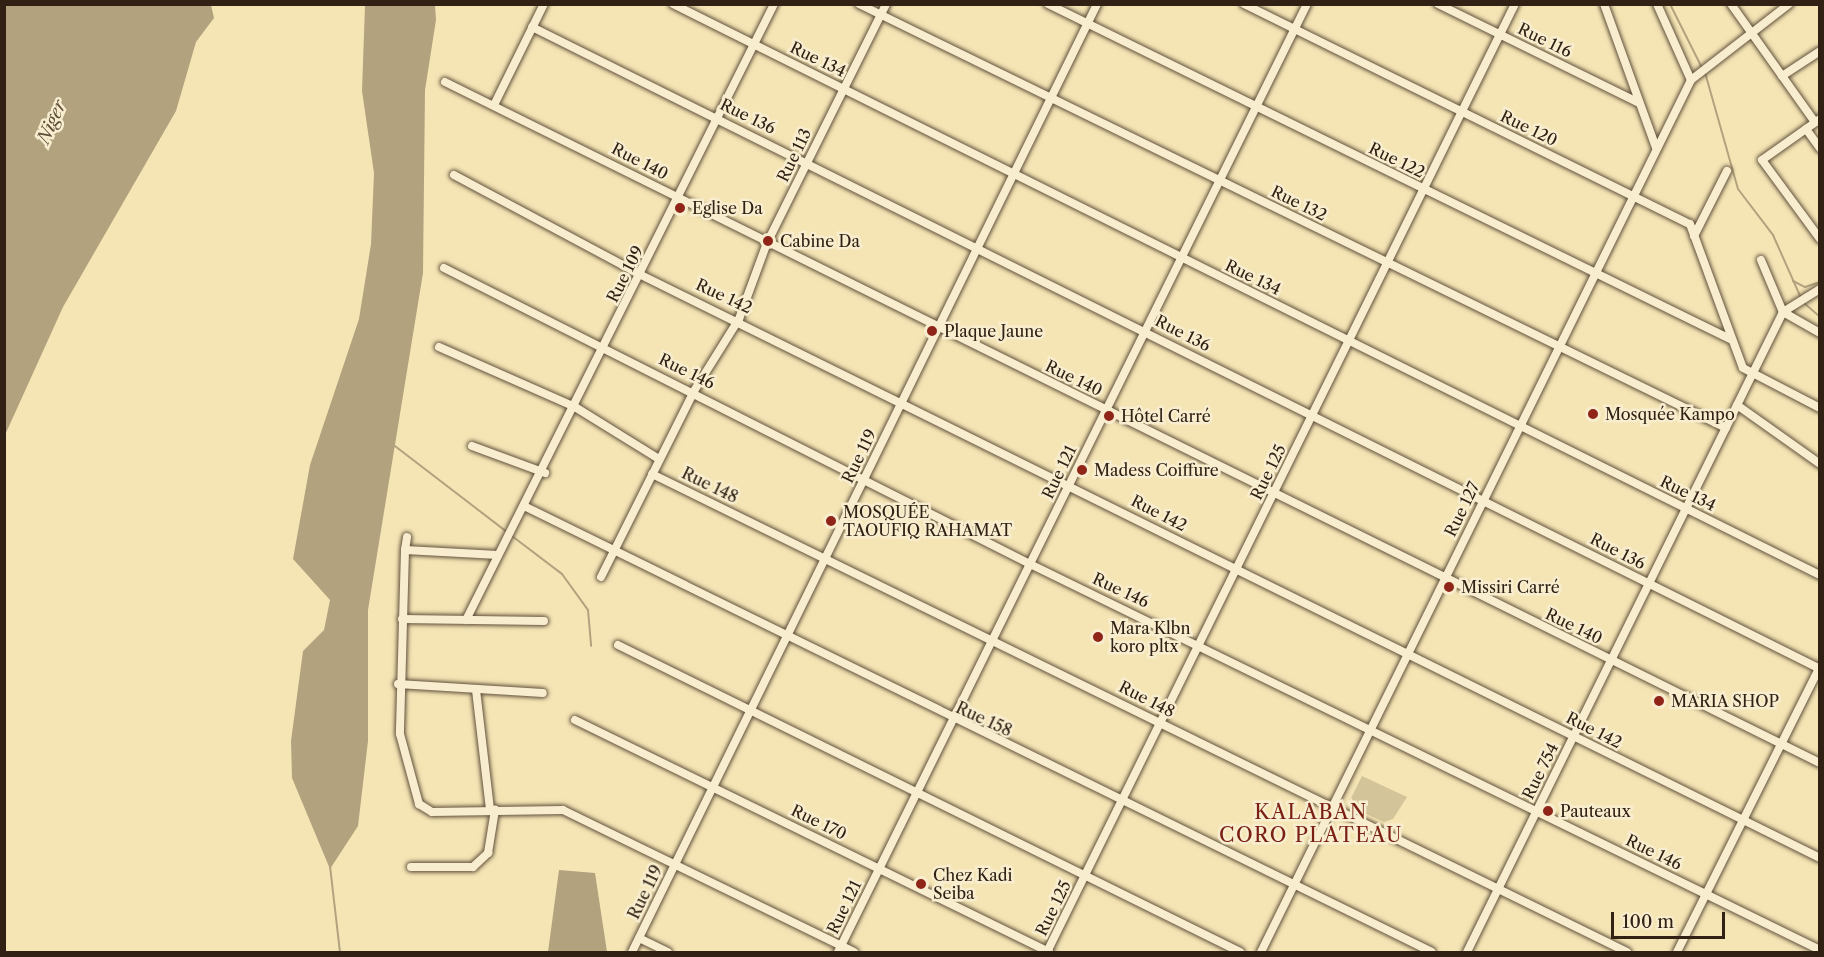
<!DOCTYPE html>
<html>
<head>
<meta charset="utf-8">
<style>
	body { margin:0 }
	#map { position:relative; width:1824px; height:957px; overflow:hidden; background:#f5e5b5; font-family:"Libre Caslon Text",serif }
	div>[style] { position:absolute }
	.green>* { inset:0; background:#d4c49a }
	.water>* { inset:0; background:#b2a27e }
	.stream>* { height:2px; margin:-1px; padding:0 1px; transform-origin:1px; border-radius:1px; background:#b2a27e }
	.roads { filter:drop-shadow(0 0 2px #62513c) drop-shadow(0 0 2px #62513c) }
	.street>* { height:8px; margin:-4px; padding:0 4px; transform-origin:4px; border-radius:4px; background:#f8eecf }
	.dots>* { width:16px; height:16px; translate:-50% -50%; box-sizing:border-box; border:3px solid #f8eecf; border-radius:50% }
	span { translate:-50% -50%; white-space:nowrap; text-align:center; line-height:1.15; -webkit-text-stroke:5px #f8eecf; paint-order:stroke }
	.street-label { font-size:16px; color:#312014 }
	.poi-label { font-size:16px; color:#312014 }
	.left { translate:0 -50%; text-align:left }
	.water-label { font-size:18px; color:#5e4e39; font-style:italic }
	.quarter-label { font-size:20px; color:#7a1f14; letter-spacing:1.5px }
	.frame { position:absolute; inset:0; border:6px solid #312014; pointer-events:none }
	.scale { position:absolute; left:1611px; top:912px; width:114px; height:27px; box-sizing:border-box; border:3px solid #312014; border-top:0; padding-left:8px; font-size:18px; line-height:21px; white-space:nowrap; color:#312014; -webkit-text-stroke:4px #f8eecf; paint-order:stroke }
</style>
</head>
<body>
<div id="map">
	<div class="green">
		<div style="clip-path:polygon(1362px 776px,1407px 797px,1393px 819px,1384px 822px,1353px 808px,1350px 800px)"></div>
	</div>
	<div class="water">
		<div style="clip-path:polygon(5px 4px,211px 5px,214px 18px,196px 42px,176px 111px,63px 307px,5px 435px)"></div>
		<div style="clip-path:polygon(365px 5px,435px 5px,436px 20px,425px 90px,423px 273px,368px 610px,368px 741px,358px 826px,330px 869px,292px 778px,291px 741px,303px 651px,324px 630px,330px 600px,293px 559px,310px 465px,359px 319px,371px 244px,374px 173px,362px 91px)"></div>
		<div style="clip-path:polygon(559px 870px,595px 873px,607px 952px,548px 952px)"></div>
	</div>
	<div class="stream">
		<div style="left:1670px;top:4px;width:80px;rotate:63.4deg"></div>
		<div style="left:1706px;top:76px;width:117px;rotate:74.2deg"></div>
		<div style="left:1738px;top:189px;width:58px;rotate:52.7deg"></div>
		<div style="left:1773px;top:235px;width:69px;rotate:66deg"></div>
		<div style="left:1793px;top:281px;width:13px;rotate:27deg"></div>
		<div style="left:1805px;top:287px;width:16px;rotate:-18deg"></div>
		<div style="left:1804px;top:303px;width:21px;rotate:41deg"></div>
		<div style="left:391px;top:443px;width:146px;rotate:37.5deg"></div>
		<div style="left:512px;top:536px;width:63px;rotate:37.2deg"></div>
		<div style="left:562px;top:574px;width:44px;rotate:54.2deg"></div>
		<div style="left:588px;top:610px;width:36px;rotate:85deg"></div>
		<div style="left:330px;top:866px;width:87px;rotate:83.4deg"></div>
	</div>
	<div class="roads">
		<div class="street">
			<div style="left:673px;top:4px;width:1281px;rotate:26.47deg"></div>
			<div style="left:859px;top:4px;width:965px;rotate:26.06deg"></div>
			<div style="left:1048px;top:4px;width:762px;rotate:26.16deg"></div>
			<div style="left:1244px;top:4px;width:497px;rotate:26.3deg"></div>
			<div style="left:1690px;top:224px;width:153px;rotate:69.8deg"></div>
			<div style="left:1743px;top:368px;width:87px;rotate:27.5deg"></div>
			<div style="left:1438px;top:4px;width:224px;rotate:26.2deg"></div>
			<div style="left:1604px;top:4px;width:153px;rotate:70.1deg"></div>
			<div style="left:1657px;top:4px;width:83px;rotate:65.9deg"></div>
			<div style="left:1731px;top:4px;width:145px;rotate:54.6deg"></div>
			<div style="left:532px;top:27px;width:1439px;rotate:26.49deg"></div>
			<div style="left:1782px;top:76px;width:45px;rotate:-33.3deg"></div>
			<div style="left:445px;top:82px;width:1534px;rotate:26.35deg"></div>
			<div style="left:495px;top:103px;width:110px;rotate:-63.7deg"></div>
			<div style="left:1820px;top:119px;width:71px;rotate:144.7deg"></div>
			<div style="left:1762px;top:160px;width:98px;rotate:53.7deg"></div>
			<div style="left:1806px;top:129px;width:24px;rotate:54deg"></div>
			<div style="left:454px;top:175px;width:212px;rotate:28.1deg"></div>
			<div style="left:641px;top:275px;width:1315px;rotate:26.31deg"></div>
			<div style="left:1694px;top:236px;width:73px;rotate:-63.1deg"></div>
			<div style="left:1761px;top:260px;width:56px;rotate:67.1deg"></div>
			<div style="left:1783px;top:312px;width:43px;rotate:29.6deg"></div>
			<div style="left:444px;top:268px;width:657px;rotate:26.8deg"></div>
			<div style="left:1030px;top:564px;width:879px;rotate:26.04deg"></div>
			<div style="left:439px;top:347px;width:149px;rotate:23.8deg"></div>
			<div style="left:575px;top:407px;width:99px;rotate:31.8deg"></div>
			<div style="left:1737px;top:405px;width:102px;rotate:35.4deg"></div>
			<div style="left:472px;top:446px;width:78px;rotate:20.3deg"></div>
			<div style="left:652px;top:474px;width:1086px;rotate:26.12deg"></div>
			<div style="left:526px;top:507px;width:1009px;rotate:26.16deg"></div>
			<div style="left:405px;top:550px;width:13px;rotate:-81deg"></div>
			<div style="left:498px;top:555px;width:93px;rotate:-176.9deg"></div>
			<div style="left:405px;top:550px;width:184px;rotate:91.6deg"></div>
			<div style="left:400px;top:734px;width:73px;rotate:74.8deg"></div>
			<div style="left:419px;top:804px;width:15px;rotate:32deg"></div>
			<div style="left:432px;top:812px;width:131px;rotate:-0.9deg"></div>
			<div style="left:563px;top:810px;width:324px;rotate:26deg"></div>
			<div style="left:601px;top:577px;width:208px;rotate:-63.4deg"></div>
			<div style="left:694px;top:391px;width:85px;rotate:-58deg"></div>
			<div style="left:739px;top:319px;width:81px;rotate:-69.8deg"></div>
			<div style="left:767px;top:243px;width:267px;rotate:-63.5deg"></div>
			<div style="left:402px;top:619px;width:142px;rotate:0.8deg"></div>
			<div style="left:466px;top:620px;width:689px;rotate:-63.43deg"></div>
			<div style="left:618px;top:645px;width:694px;rotate:26.27deg"></div>
			<div style="left:398px;top:684px;width:145px;rotate:3.6deg"></div>
			<div style="left:476px;top:690px;width:121px;rotate:83.3deg"></div>
			<div style="left:575px;top:720px;width:528px;rotate:26.08deg"></div>
			<div style="left:411px;top:867px;width:62px"></div>
			<div style="left:473px;top:867px;width:21px;rotate:-43deg"></div>
			<div style="left:488px;top:853px;width:44px;rotate:-80.8deg"></div>
			<div style="left:639px;top:938px;width:32px;rotate:26deg"></div>
			<div style="left:632px;top:952px;width:1056px;rotate:-63.87deg"></div>
			<div style="left:838px;top:952px;width:1058px;rotate:-63.68deg"></div>
			<div style="left:1047px;top:952px;width:1057px;rotate:-63.73deg"></div>
			<div style="left:1261px;top:952px;width:972px;rotate:-63.75deg"></div>
			<div style="left:1691px;top:80px;width:124px;rotate:-37.8deg"></div>
			<div style="left:1467px;top:952px;width:714px;rotate:-63.72deg"></div>
			<div style="left:1783px;top:312px;width:44px;rotate:-31.9deg"></div>
			<div style="left:1677px;top:952px;width:319px;rotate:-63.4deg"></div>
		</div>
	</div>
	<div class="dots">
		<div style="left:680px;top:208px;background:#8f2418"></div>
		<div style="left:768px;top:241px;background:#8f2418"></div>
		<div style="left:932px;top:331px;background:#8f2418"></div>
		<div style="left:1593px;top:414px;background:#8f2418"></div>
		<div style="left:1109px;top:416px;background:#8f2418"></div>
		<div style="left:1082px;top:470px;background:#8f2418"></div>
		<div style="left:831px;top:521px;background:#8f2418"></div>
		<div style="left:1449px;top:587px;background:#8f2418"></div>
		<div style="left:1098px;top:637px;background:#8f2418"></div>
		<div style="left:1659px;top:701px;background:#8f2418"></div>
		<div style="left:1548px;top:811px;background:#8f2418"></div>
		<div style="left:921px;top:884px;background:#8f2418"></div>
	</div>
	<div class="street-label">
		<span style="left:1545px;top:40px;rotate:26deg">Rue 116</span>
		<span style="left:818px;top:59px;rotate:26deg">Rue 134</span>
		<span style="left:748px;top:116px;rotate:26deg">Rue 136</span>
		<span style="left:1529px;top:128px;rotate:26deg">Rue 120</span>
		<span style="left:794px;top:155px;rotate:-64deg">Rue 113</span>
		<span style="left:1397px;top:160px;rotate:26deg">Rue 122</span>
		<span style="left:640px;top:161px;rotate:27deg">Rue 140</span>
		<span style="left:1299px;top:203px;rotate:26deg">Rue 132</span>
		<span style="left:625px;top:274px;rotate:-63deg">Rue 109</span>
		<span style="left:1253px;top:277px;rotate:26deg">Rue 134</span>
		<span style="left:724px;top:296px;rotate:25deg">Rue 142</span>
		<span style="left:1183px;top:333px;rotate:27deg">Rue 136</span>
		<span style="left:687px;top:371px;rotate:26deg">Rue 146</span>
		<span style="left:1074px;top:378px;rotate:26deg">Rue 140</span>
		<span style="left:859px;top:456px;rotate:-64deg">Rue 119</span>
		<span style="left:1059px;top:472px;rotate:-64deg">Rue 121</span>
		<span style="left:1268px;top:472px;rotate:-64deg">Rue 125</span>
		<span style="left:710px;top:485px;rotate:26deg">Rue 148</span>
		<span style="left:1688px;top:493px;rotate:26deg">Rue 134</span>
		<span style="left:1462px;top:509px;rotate:-64deg">Rue 127</span>
		<span style="left:1159px;top:513px;rotate:27deg">Rue 142</span>
		<span style="left:1618px;top:551px;rotate:27deg">Rue 136</span>
		<span style="left:1121px;top:590px;rotate:25deg">Rue 146</span>
		<span style="left:1574px;top:626px;rotate:26deg">Rue 140</span>
		<span style="left:1147px;top:699px;rotate:27deg">Rue 148</span>
		<span style="left:984px;top:719px;rotate:25deg">Rue 158</span>
		<span style="left:1594px;top:730px;rotate:27deg">Rue 142</span>
		<span style="left:1540px;top:771px;rotate:-64deg">Rue 754</span>
		<span style="left:819px;top:822px;rotate:26deg">Rue 170</span>
		<span style="left:1654px;top:852px;rotate:26deg">Rue 146</span>
		<span style="left:645px;top:892px;rotate:-64deg">Rue 119</span>
		<span style="left:844px;top:907px;rotate:-64deg">Rue 121</span>
		<span style="left:1053px;top:908px;rotate:-64deg">Rue 125</span>
	</div>
	<div class="poi-label">
		<span class="left" style="left:692px;top:208px">Eglise Da</span>
		<span class="left" style="left:780px;top:241px">Cabine Da</span>
		<span class="left" style="left:944px;top:331px">Plaque Jaune</span>
		<span class="left" style="left:1605px;top:414px">Mosquée Kampo</span>
		<span class="left" style="left:1121px;top:416px">Hôtel Carré</span>
		<span class="left" style="left:1094px;top:470px">Madess Coiffure</span>
		<span class="left" style="left:843px;top:521px">MOSQUÉE<br>TAOUFIQ RAHAMAT</span>
		<span class="left" style="left:1461px;top:587px">Missiri Carré</span>
		<span class="left" style="left:1110px;top:637px">Mara Klbn<br>koro pltx</span>
		<span class="left" style="left:1671px;top:701px">MARIA SHOP</span>
		<span class="left" style="left:1560px;top:811px">Pauteaux</span>
		<span class="left" style="left:933px;top:884px">Chez Kadi<br>Seiba</span>
	</div>
	<div class="water-label">
		<span style="left:52px;top:122px;rotate:-66deg">Niger</span>
	</div>
	<div class="quarter-label">
		<span style="left:1311px;top:824px">KALABAN<br>CORO PLATEAU</span>
	</div>
	<div class="frame"></div>
	<div class="scale">100 m</div>
</div>
</body>
</html>
